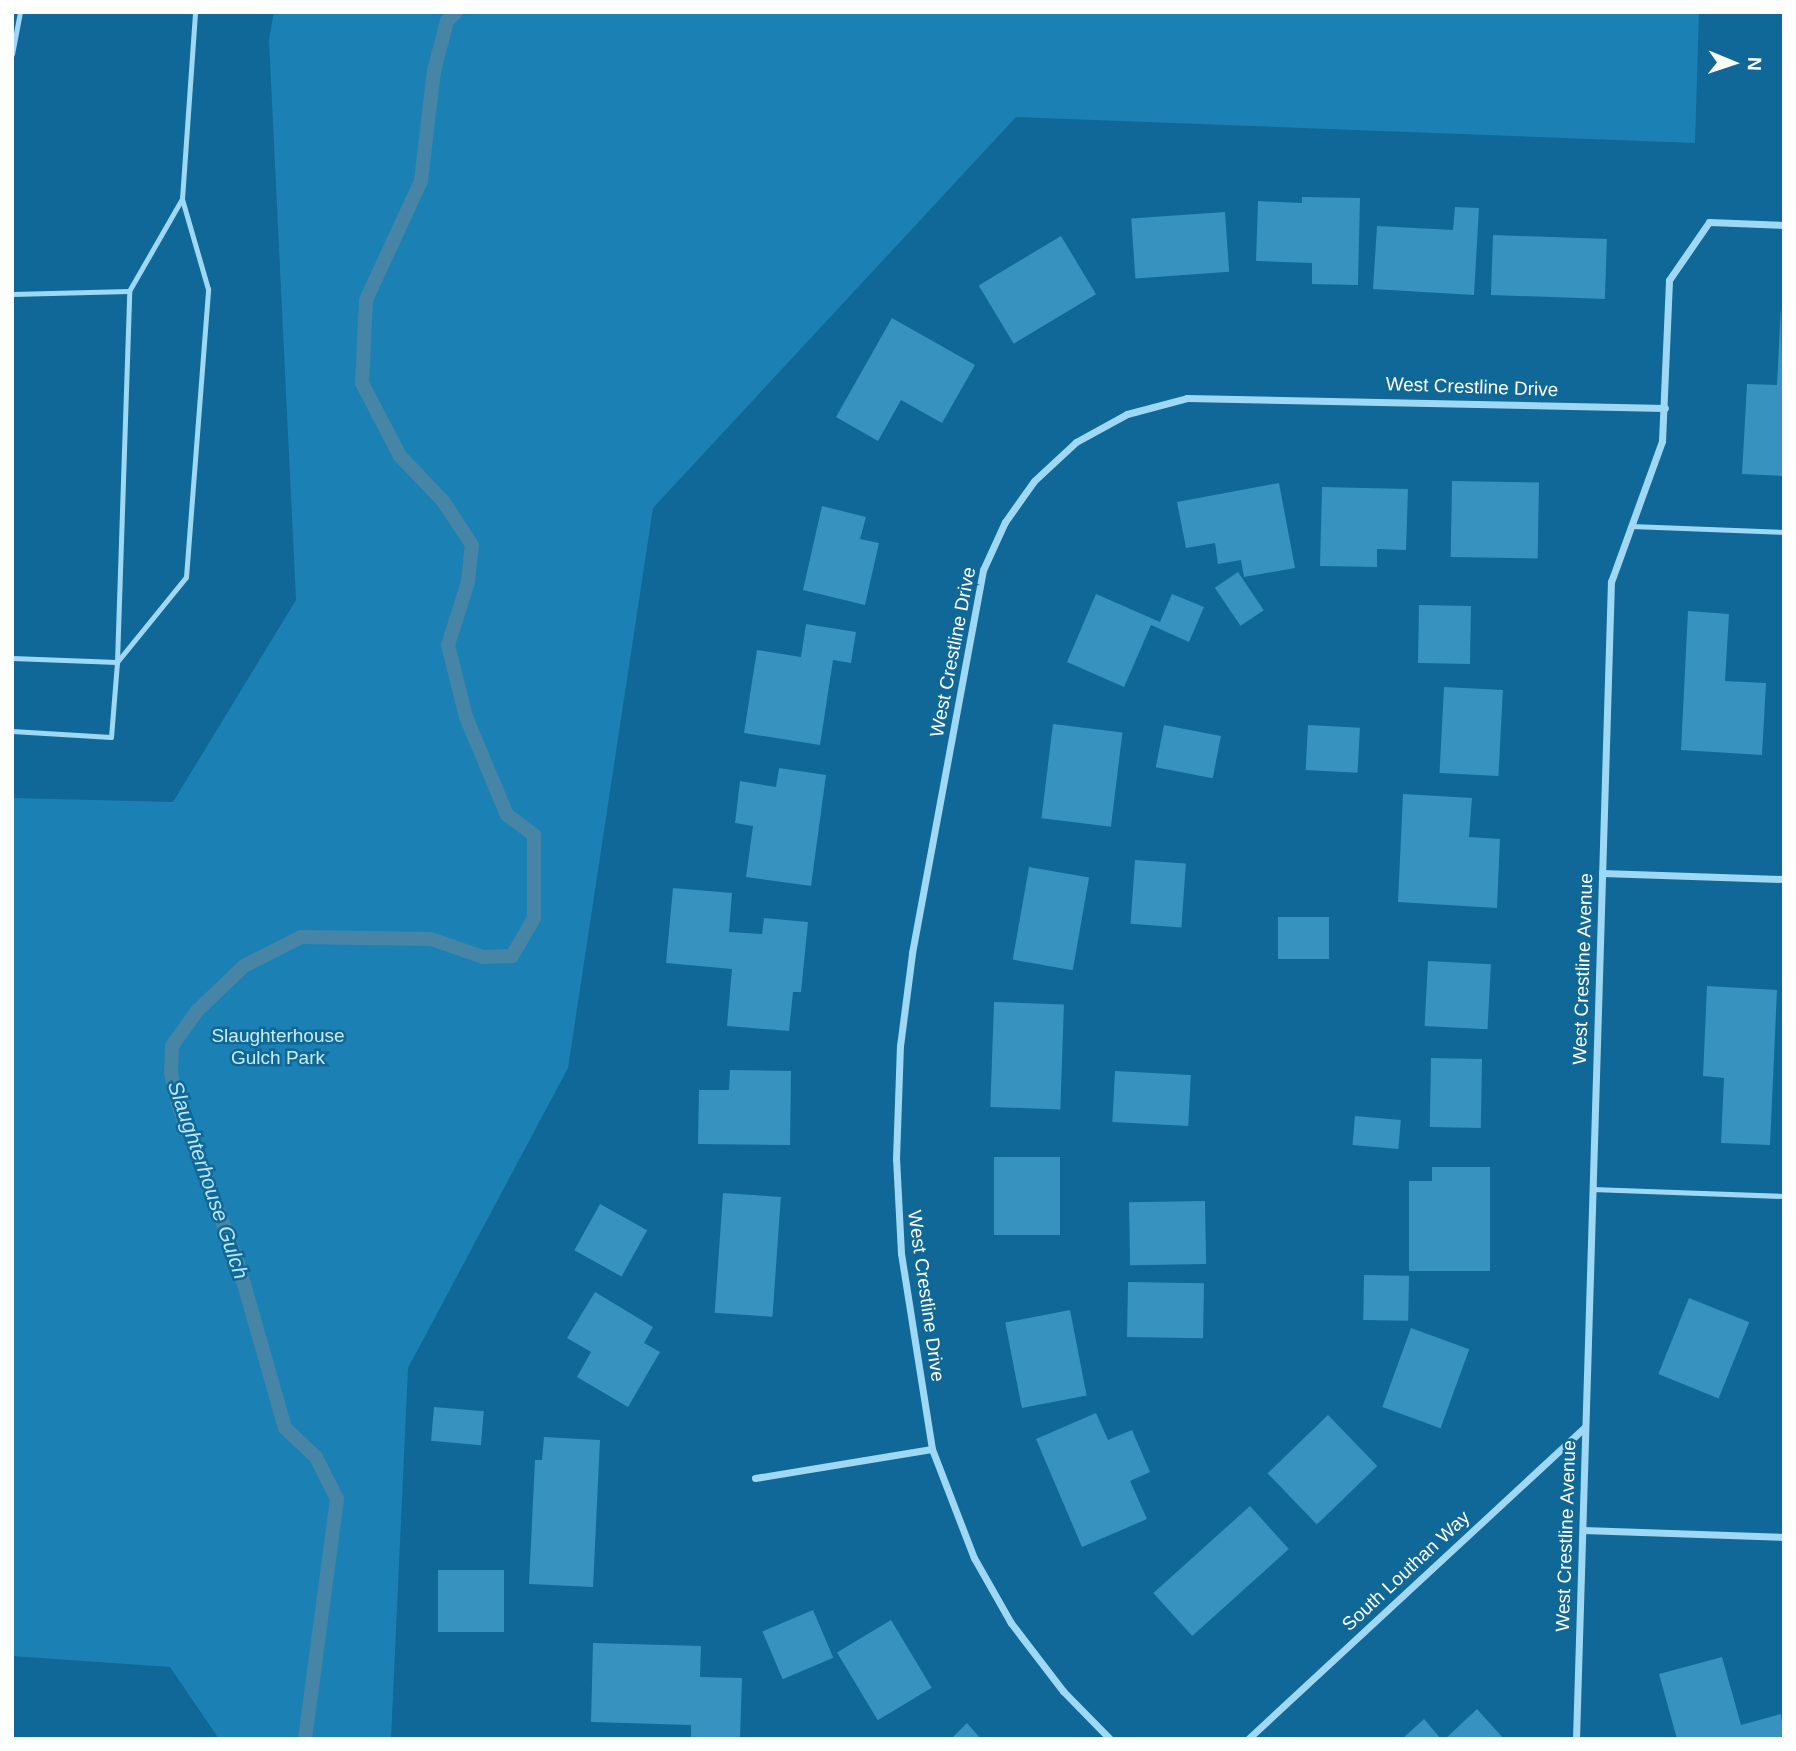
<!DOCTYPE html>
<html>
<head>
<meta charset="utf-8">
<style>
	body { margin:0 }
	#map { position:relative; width:1796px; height:1751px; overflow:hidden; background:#0f6897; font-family:Helvetica,sans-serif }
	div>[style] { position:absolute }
	.green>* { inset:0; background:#1b81b4 }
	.stream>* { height:14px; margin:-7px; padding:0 7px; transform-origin:7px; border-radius:7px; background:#4785a6 }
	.building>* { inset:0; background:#3892c0; transform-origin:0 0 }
	.service>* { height:5px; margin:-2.5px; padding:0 2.5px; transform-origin:2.5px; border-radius:2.5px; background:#9fd8f4 }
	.minor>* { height:7px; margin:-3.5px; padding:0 3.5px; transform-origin:3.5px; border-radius:3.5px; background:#9fd8f4 }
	span { translate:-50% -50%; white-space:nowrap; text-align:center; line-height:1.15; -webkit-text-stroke:5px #0f6897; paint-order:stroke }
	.street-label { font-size:19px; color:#fff }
	.park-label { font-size:19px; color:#c7ecfe }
	.water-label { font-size:21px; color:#b8e6fc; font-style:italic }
	.frame { position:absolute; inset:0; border:14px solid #fff; pointer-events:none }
	.north { position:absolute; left:1698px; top:28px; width:70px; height:70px; -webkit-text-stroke:5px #0f6897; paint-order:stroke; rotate:92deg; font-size:19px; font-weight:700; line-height:28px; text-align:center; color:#fff }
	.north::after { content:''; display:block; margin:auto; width:24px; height:32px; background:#fff; clip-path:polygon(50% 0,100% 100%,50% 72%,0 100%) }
</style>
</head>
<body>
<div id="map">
	<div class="green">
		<div style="clip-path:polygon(274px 12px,1699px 12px,1695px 143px,1016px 117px,653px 508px,568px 1068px,408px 1368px,391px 1739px,219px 1739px,170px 1667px,12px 1656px,12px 798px,173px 802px,296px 600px,269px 40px)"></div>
	</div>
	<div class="stream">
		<div style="left:305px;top:1739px;width:242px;rotate:-82.4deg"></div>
		<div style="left:337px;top:1499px;width:47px;rotate:-116.6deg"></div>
		<div style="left:316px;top:1457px;width:42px;rotate:-136.9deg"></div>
		<div style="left:285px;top:1428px;width:172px;rotate:-105.9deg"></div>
		<div style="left:238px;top:1263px;width:170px;rotate:-110.7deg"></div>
		<div style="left:178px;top:1104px;width:31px;rotate:-103deg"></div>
		<div style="left:171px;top:1074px;width:28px;rotate:-88deg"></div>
		<div style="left:172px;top:1046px;width:43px;rotate:-54.5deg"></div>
		<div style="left:197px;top:1011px;width:65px;rotate:-43.8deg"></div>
		<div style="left:244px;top:966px;width:64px;rotate:-27deg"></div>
		<div style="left:301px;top:937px;width:130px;rotate:0.9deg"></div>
		<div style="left:431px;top:939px;width:55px;rotate:19.1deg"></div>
		<div style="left:483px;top:957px;width:29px;rotate:-2deg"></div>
		<div style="left:512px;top:956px;width:44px;rotate:-59.9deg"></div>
		<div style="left:534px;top:918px;width:83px;rotate:-90deg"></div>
		<div style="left:534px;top:835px;width:34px;rotate:-143deg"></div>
		<div style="left:507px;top:815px;width:106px;rotate:-112.7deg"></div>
		<div style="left:466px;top:717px;width:74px;rotate:-104deg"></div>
		<div style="left:448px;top:645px;width:66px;rotate:-72.4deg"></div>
		<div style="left:468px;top:582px;width:37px;rotate:-84deg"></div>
		<div style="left:472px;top:545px;width:53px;rotate:-123.4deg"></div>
		<div style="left:443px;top:501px;width:62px;rotate:-133.7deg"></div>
		<div style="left:400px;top:456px;width:82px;rotate:-117.5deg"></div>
		<div style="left:362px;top:383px;width:83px;rotate:-87.2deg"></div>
		<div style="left:366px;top:300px;width:131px;rotate:-65.2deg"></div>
		<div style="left:421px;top:181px;width:111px;rotate:-83.3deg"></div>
		<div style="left:434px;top:71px;width:52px;rotate:-75.4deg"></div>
		<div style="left:447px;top:21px;width:13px;rotate:-45deg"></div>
	</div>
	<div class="building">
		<div style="clip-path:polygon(1302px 197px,1360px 198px,1358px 285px,1312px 284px,1312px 263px,1256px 261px,1258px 201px,1302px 203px)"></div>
		<div style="clip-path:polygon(1455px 207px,1479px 208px,1474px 295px,1373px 289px,1377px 226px,1453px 230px)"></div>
		<div style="left:1225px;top:212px;width:60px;height:94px;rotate:86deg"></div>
		<div style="left:1493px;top:235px;width:114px;height:60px;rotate:2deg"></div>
		<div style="left:1061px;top:236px;width:68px;height:96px;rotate:59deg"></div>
		<div style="clip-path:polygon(1781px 305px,1784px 476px,1742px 474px,1747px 384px,1777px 385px)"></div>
		<div style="clip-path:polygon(892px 318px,975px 365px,942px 423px,901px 400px,878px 441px,836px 417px)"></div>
		<div style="left:1452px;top:481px;width:87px;height:76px;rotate:1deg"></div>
		<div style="clip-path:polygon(1279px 483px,1295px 568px,1244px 577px,1241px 560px,1218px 564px,1215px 543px,1186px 548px,1177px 502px)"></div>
		<div style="clip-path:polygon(1322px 487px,1408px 489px,1406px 550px,1377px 549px,1377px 567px,1320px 566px)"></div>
		<div style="clip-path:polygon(822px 506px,866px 517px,860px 539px,879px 543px,865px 605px,803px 590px)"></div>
		<div style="left:1238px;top:572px;width:46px;height:28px;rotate:56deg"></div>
		<div style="clip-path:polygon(1096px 594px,1160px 622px,1172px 594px,1204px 607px,1189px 642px,1151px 625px,1124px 687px,1067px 662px)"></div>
		<div style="left:1419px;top:605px;width:52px;height:58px;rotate:1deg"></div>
		<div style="clip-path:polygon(1688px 611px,1729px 614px,1725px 681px,1766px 683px,1762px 755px,1681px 750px)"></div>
		<div style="clip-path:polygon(806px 624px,856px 632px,851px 663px,833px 660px,820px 745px,744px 733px,757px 650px,801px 657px)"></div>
		<div style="left:1444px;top:687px;width:59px;height:86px;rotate:3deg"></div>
		<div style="left:1053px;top:724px;width:70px;height:95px;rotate:7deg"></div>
		<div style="left:1164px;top:725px;width:58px;height:43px;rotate:11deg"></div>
		<div style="left:1308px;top:725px;width:52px;height:45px;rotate:3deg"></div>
		<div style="clip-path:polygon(779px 768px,826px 775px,811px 886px,746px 877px,753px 826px,735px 823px,740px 781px,776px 787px)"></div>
		<div style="clip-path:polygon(1403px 794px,1472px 798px,1469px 837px,1500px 839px,1497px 908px,1398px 902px)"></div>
		<div style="left:1135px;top:860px;width:51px;height:64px;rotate:4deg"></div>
		<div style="left:1029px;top:867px;width:61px;height:94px;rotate:10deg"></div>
		<div style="clip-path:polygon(673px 888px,732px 893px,729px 932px,762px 934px,764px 918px,808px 922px,801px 992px,793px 992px,789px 1031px,727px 1026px,732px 969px,666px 963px)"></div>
		<div style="left:1278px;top:917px;width:51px;height:42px"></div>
		<div style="left:1428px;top:961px;width:63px;height:65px;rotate:3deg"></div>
		<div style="clip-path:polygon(1707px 986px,1777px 990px,1770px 1145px,1721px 1143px,1724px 1078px,1703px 1076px)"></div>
		<div style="left:994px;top:1002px;width:70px;height:105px;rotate:2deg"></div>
		<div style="left:1431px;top:1058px;width:51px;height:69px;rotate:1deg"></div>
		<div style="clip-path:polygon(730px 1070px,791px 1071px,790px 1145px,698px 1144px,699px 1090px,729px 1090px)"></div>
		<div style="left:1115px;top:1071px;width:76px;height:51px;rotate:3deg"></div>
		<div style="left:1355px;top:1116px;width:46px;height:29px;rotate:5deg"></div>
		<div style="left:994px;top:1157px;width:66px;height:78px"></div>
		<div style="clip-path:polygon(1432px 1167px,1490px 1167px,1490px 1271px,1409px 1271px,1409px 1181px,1432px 1181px)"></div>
		<div style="left:723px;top:1193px;width:58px;height:120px;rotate:4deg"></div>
		<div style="left:1205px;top:1201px;width:63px;height:76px;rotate:89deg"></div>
		<div style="left:600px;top:1204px;width:54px;height:53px;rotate:29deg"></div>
		<div style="left:1364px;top:1275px;width:45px;height:45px;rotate:1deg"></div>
		<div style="left:1128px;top:1282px;width:76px;height:55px;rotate:1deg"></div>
		<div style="clip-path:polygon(595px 1292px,653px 1327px,644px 1343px,660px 1352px,628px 1407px,577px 1377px,591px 1352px,567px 1338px)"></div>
		<div style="left:1689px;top:1298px;width:65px;height:82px;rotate:22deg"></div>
		<div style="left:1070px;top:1310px;width:87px;height:66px;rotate:79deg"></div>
		<div style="left:1411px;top:1328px;width:62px;height:84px;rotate:20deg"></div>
		<div style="left:434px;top:1407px;width:50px;height:34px;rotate:5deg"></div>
		<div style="clip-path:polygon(1096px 1413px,1108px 1440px,1132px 1430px,1150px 1472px,1130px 1481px,1147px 1519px,1082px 1547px,1036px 1439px)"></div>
		<div style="left:1328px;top:1415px;width:71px;height:84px;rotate:46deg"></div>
		<div style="clip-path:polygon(544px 1437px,600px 1440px,593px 1587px,529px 1584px,535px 1460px,542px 1460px)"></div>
		<div style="left:1250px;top:1506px;width:58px;height:130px;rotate:48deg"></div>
		<div style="left:438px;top:1570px;width:66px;height:62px"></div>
		<div style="left:813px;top:1610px;width:52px;height:55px;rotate:67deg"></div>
		<div style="left:891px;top:1620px;width:79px;height:63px;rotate:59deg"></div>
		<div style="clip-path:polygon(593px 1643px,701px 1646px,700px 1677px,742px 1678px,740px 1739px,691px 1738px,691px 1725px,591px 1722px)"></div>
		<div style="clip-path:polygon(1722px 1657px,1741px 1725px,1781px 1714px,1784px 1739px,1677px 1739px,1659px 1674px)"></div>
		<div style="clip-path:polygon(1477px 1709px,1504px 1739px,1445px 1739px)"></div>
		<div style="clip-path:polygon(1424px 1719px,1441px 1739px,1402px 1739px)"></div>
		<div style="clip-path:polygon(967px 1723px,981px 1739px,951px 1739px)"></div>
	</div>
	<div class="service">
		<div style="left:12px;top:54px;width:43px;rotate:-79.2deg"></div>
		<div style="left:12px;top:294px;width:117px;rotate:-1.5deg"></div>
		<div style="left:129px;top:291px;width:106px;rotate:-60.1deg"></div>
		<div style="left:182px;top:199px;width:187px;rotate:-86deg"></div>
		<div style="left:1631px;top:526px;width:153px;rotate:2.2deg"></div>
		<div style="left:12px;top:658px;width:105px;rotate:2.2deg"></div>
		<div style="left:117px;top:662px;width:371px;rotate:-88.1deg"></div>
		<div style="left:12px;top:731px;width:99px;rotate:3.5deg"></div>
		<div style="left:111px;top:737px;width:75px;rotate:-85.4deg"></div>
		<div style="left:117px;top:662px;width:109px;rotate:-50.9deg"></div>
		<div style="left:186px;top:577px;width:289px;rotate:-85.6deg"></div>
		<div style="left:208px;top:289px;width:94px;rotate:-106.1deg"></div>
		<div style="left:1592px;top:1189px;width:192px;rotate:2.1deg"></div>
	</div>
	<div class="minor">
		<div style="left:1602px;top:873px;width:182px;rotate:1.9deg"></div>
		<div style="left:755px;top:1478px;width:179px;rotate:-9.3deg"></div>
		<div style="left:1583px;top:1530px;width:201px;rotate:2deg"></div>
		<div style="left:1110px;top:1739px;width:67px;rotate:-134.4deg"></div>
		<div style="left:1063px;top:1691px;width:86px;rotate:-127.4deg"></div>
		<div style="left:1011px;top:1623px;width:75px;rotate:-119.6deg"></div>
		<div style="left:974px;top:1558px;width:117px;rotate:-111.1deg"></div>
		<div style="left:932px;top:1449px;width:198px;rotate:-99deg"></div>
		<div style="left:901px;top:1253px;width:94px;rotate:-93deg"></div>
		<div style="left:896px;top:1159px;width:113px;rotate:-88deg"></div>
		<div style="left:900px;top:1046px;width:94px;rotate:-82.6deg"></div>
		<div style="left:912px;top:953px;width:390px;rotate:-79.5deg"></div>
		<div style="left:983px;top:570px;width:53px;rotate:-65.4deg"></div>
		<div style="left:1005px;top:522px;width:50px;rotate:-54.7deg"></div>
		<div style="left:1034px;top:481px;width:57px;rotate:-42.9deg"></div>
		<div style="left:1076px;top:442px;width:58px;rotate:-28.8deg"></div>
		<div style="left:1127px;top:414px;width:62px;rotate:-14.9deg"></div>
		<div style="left:1187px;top:398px;width:478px;rotate:1.2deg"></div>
		<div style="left:1248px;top:1739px;width:459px;rotate:-42.8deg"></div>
		<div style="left:1576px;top:1739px;width:1158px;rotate:-88.27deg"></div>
		<div style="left:1611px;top:582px;width:150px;rotate:-70.1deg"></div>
		<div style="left:1662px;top:441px;width:161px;rotate:-87.5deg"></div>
		<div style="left:1669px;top:280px;width:70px;rotate:-55.4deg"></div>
		<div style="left:1709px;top:222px;width:75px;rotate:2.3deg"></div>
	</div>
	<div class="street-label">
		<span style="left:1472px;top:387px;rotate:2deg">West Crestline Drive</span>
		<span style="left:953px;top:652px;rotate:-79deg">West Crestline Drive</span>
		<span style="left:1583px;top:969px;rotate:-88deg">West Crestline Avenue</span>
		<span style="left:926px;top:1296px;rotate:82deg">West Crestline Drive</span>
		<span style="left:1566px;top:1536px;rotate:-88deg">West Crestline Avenue</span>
		<span style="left:1406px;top:1571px;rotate:-43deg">South Louthan Way</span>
	</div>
	<div class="park-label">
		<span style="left:278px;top:1047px">Slaughterhouse<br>Gulch Park</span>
	</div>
	<div class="water-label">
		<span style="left:208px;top:1180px;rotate:71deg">Slaughterhouse Gulch</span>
	</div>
	<div class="frame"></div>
	<div class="north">N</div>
</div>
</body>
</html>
